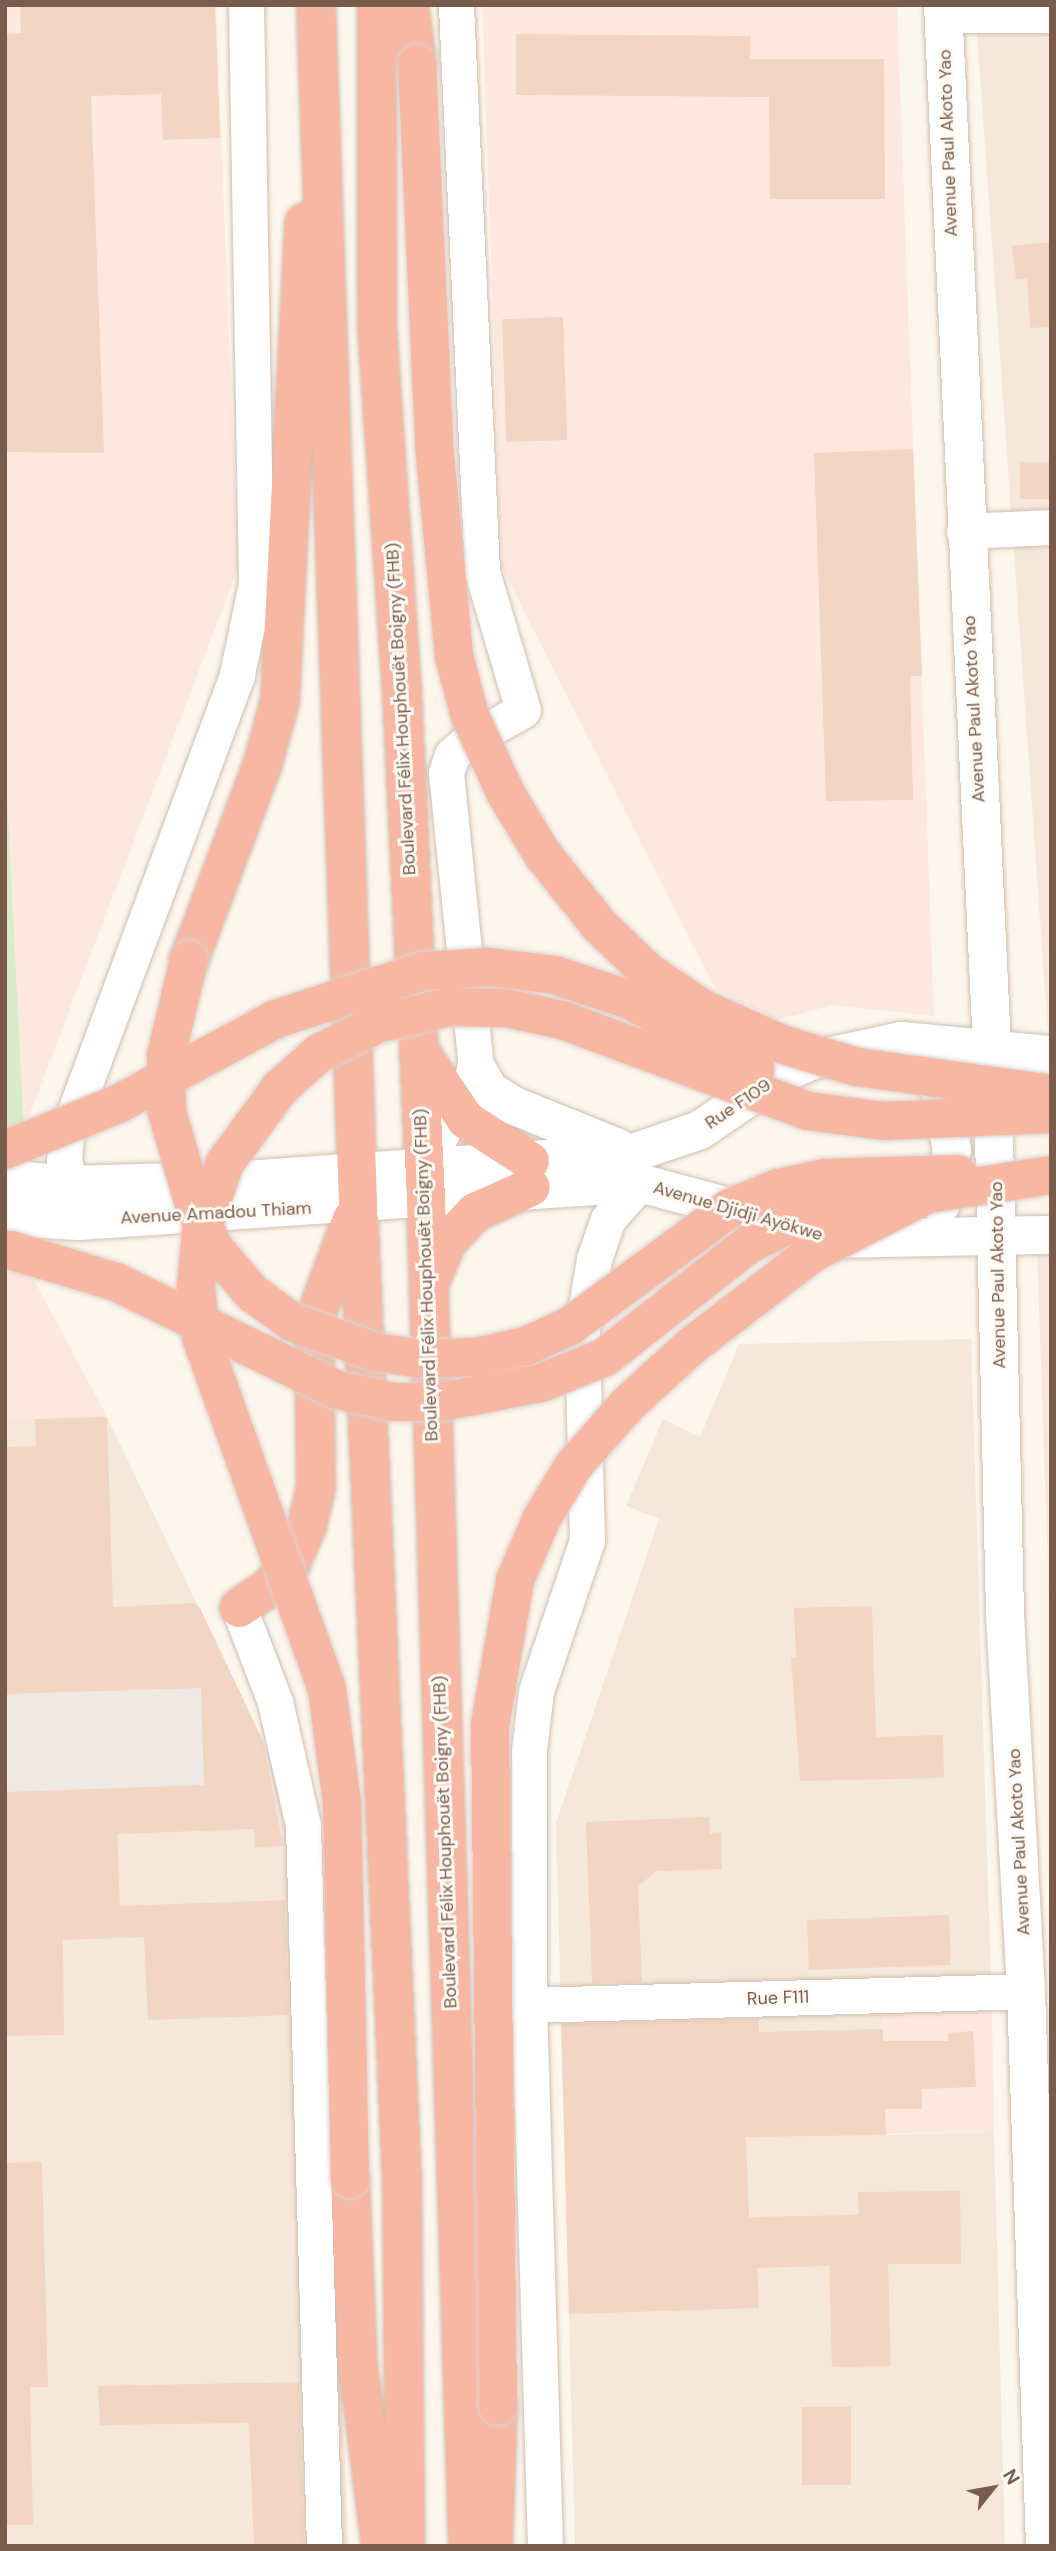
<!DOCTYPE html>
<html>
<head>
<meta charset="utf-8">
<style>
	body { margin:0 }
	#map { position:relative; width:1056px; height:2551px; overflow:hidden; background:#fdf6ec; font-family:"DM Sans",sans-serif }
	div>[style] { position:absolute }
	.residential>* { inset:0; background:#f5e8da }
	.commercial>* { inset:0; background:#fde8e0; transform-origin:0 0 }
	.industrial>* { inset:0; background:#efe9e4 }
	.green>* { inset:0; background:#d8ecc9 }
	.building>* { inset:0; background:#f3d5c3; transform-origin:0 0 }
	.roads { filter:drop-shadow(0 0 2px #d1beb0) drop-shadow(0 0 2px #d1beb0) }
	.street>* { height:35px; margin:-17.5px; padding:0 17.5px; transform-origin:17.5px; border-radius:17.5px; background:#fff }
	.secondary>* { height:38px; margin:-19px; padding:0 19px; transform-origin:19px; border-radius:19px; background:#fff }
	.highway>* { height:38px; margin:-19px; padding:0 19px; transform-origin:19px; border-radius:19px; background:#f7b7a3 }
	.bridges { filter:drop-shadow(0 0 2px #dad1cd) drop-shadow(0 0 2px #dad1cd) }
	.highway-bridge>* { height:38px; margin:-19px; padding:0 19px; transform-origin:19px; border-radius:19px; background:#f7b7a3 }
	span { translate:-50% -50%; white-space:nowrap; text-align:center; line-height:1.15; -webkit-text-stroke:6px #fffaf3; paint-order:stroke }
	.street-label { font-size:18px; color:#7a5c4d }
	.frame { position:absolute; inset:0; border:7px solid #7a5c4d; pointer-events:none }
	.north { position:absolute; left:958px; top:2453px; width:70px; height:70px; -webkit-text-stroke:5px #fffaf3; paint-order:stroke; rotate:59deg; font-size:19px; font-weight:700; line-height:28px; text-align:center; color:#7a5c4d }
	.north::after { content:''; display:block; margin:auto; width:24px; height:32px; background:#7a5c4d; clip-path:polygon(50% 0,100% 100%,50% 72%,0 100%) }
</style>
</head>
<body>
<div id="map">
	<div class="residential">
		<div style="clip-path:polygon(975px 5px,1051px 5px,1051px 1047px,1049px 1047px)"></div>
		<div style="clip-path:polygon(1051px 1250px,1051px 1655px,1037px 1251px)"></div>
		<div style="clip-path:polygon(5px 1257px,23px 1260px,107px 1417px,283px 1783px,322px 1834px,348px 2546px,5px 2546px)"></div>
		<div style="clip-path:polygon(971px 1339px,992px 2014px,883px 2016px,886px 2135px,994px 2132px,1005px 2546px,575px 2546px,556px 1823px,659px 1519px,626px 1506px,663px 1419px,700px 1437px,739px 1344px)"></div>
	</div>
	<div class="commercial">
		<div style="clip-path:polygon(5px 5px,216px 5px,238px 568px,24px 1129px,5px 752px)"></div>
		<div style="clip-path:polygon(482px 5px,897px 5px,934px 1016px,832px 1005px,777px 1020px,716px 990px,502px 568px)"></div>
		<div style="clip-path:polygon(5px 1257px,23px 1260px,107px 1417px,5px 1420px)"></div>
		<div style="left:992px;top:2014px;width:118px;height:109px;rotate:89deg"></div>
	</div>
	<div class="industrial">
		<div style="clip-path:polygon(197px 1603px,283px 1783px,5px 1792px,5px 1610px)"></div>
	</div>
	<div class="green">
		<div style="clip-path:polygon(5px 752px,24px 1129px,5px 1130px)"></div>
	</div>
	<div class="building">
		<div style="clip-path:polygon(20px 5px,215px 5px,220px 138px,163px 140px,161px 94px,91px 96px,104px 453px,5px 452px,5px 34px,21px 33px)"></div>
		<div style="clip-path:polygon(516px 34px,750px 36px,750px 59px,884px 59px,885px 199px,770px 199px,769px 97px,516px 95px)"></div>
		<div style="clip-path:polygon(1051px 242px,1051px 327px,1030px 328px,1027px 278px,1016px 279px,1012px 246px)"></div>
		<div style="left:563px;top:317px;width:123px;height:61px;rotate:88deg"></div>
		<div style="clip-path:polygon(913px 449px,922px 676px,910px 676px,913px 800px,826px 801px,814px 453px)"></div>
		<div style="left:1051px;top:462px;width:37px;height:31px;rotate:90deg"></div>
		<div style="clip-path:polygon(107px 1417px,113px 1607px,194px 1603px,200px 1608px,263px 1741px,283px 1846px,255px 1847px,254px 1829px,117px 1834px,120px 1906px,285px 1900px,288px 2015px,148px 2020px,144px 1937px,63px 1940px,64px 2035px,5px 2036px,5px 1792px,204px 1785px,201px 1688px,5px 1694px,5px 1447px,36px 1446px,35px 1419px)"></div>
		<div style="clip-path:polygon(872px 1606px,876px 1737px,943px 1735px,944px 1778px,800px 1781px,791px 1658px,796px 1657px,794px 1608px)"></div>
		<div style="clip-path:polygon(709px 1817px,710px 1834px,721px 1833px,722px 1869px,657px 1871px,638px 1886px,642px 1982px,592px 1983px,586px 1822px)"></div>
		<div style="left:949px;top:1915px;width:50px;height:142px;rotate:88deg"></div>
		<div style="clip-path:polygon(759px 2019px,759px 2032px,883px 2029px,883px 2041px,948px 2041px,948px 2033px,973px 2031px,976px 2087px,922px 2089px,922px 2109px,885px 2109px,886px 2135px,746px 2137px,749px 2217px,859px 2215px,858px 2192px,960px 2191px,961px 2264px,888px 2264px,891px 2366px,832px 2367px,829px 2266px,757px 2268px,759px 2308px,569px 2314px,561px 2024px)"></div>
		<div style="clip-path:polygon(42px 2162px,48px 2387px,30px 2387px,33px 2525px,5px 2525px,5px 2163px)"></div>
		<div style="clip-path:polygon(299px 2382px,304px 2546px,254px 2546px,249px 2423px,100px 2425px,98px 2386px)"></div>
		<div style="left:802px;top:2407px;width:49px;height:78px"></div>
	</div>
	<div class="roads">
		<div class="street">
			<div style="left:943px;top:15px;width:108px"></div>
			<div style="left:964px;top:531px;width:87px;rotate:-2.6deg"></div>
			<div style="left:422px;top:1171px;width:116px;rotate:-62.3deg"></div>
			<div style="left:476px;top:1068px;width:297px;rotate:-95.8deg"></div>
			<div style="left:446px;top:773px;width:19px;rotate:-72deg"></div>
			<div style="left:452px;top:755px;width:20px;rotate:-41deg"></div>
			<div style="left:467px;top:742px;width:64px;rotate:-29.7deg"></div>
			<div style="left:523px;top:710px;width:144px;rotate:-106.5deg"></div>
			<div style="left:482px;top:572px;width:568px;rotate:-92.63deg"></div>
			<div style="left:76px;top:1210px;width:51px;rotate:-103.5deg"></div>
			<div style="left:64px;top:1160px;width:25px;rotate:-85deg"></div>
			<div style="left:66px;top:1135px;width:492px;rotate:-69.6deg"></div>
			<div style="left:237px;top:674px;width:92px;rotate:-78.1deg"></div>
			<div style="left:256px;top:584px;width:579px;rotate:-90.99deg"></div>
			<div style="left:239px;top:1608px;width:101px;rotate:69deg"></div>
			<div style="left:275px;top:1702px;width:126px;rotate:77.2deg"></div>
			<div style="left:303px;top:1825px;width:721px;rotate:88.33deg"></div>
			<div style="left:529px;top:2005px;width:497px;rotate:-1.6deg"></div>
			<div style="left:545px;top:2546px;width:541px;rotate:-91.69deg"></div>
			<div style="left:529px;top:2005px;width:255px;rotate:-90deg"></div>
			<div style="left:529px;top:1750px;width:59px;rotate:-83.2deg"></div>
			<div style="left:536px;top:1691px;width:159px;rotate:-71.3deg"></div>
			<div style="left:587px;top:1540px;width:209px;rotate:-91.4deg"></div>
			<div style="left:582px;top:1331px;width:73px;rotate:-80.5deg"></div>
			<div style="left:594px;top:1259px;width:42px;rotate:-70.7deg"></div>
			<div style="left:608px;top:1219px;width:48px;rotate:-48.4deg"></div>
		</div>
		<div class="secondary">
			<div style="left:943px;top:5px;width:1045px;rotate:87.31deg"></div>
			<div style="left:992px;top:1049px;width:565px;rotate:88.68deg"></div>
			<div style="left:1005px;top:1614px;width:378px;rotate:86.8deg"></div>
			<div style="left:1026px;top:1991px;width:555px;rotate:88.04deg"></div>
			<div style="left:476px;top:1068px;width:27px;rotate:59deg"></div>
			<div style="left:490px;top:1091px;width:26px;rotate:32deg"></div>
			<div style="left:512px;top:1105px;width:114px;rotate:22.1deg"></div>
			<div style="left:939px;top:1086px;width:65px;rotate:78.5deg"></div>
			<div style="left:952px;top:1150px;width:55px;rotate:101.5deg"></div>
			<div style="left:5px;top:1179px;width:65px;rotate:5.3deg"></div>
			<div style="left:70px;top:1185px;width:175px;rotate:-1.6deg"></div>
			<div style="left:245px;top:1180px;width:389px;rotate:-4deg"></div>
			<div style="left:633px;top:1153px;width:71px;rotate:-18.9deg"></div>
			<div style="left:700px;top:1130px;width:103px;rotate:-34.3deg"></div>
			<div style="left:785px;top:1072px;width:30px;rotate:-23deg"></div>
			<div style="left:813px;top:1060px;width:91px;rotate:-12.1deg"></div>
			<div style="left:902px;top:1041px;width:150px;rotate:5.4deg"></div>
			<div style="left:5px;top:1217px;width:74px;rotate:3.1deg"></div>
			<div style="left:79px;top:1221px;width:562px;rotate:-3.88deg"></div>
			<div style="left:640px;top:1183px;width:123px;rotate:15.1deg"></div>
			<div style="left:836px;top:1239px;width:215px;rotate:-1.1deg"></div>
		</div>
		<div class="highway">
			<div style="left:316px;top:5px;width:1200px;rotate:87.99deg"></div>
			<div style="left:358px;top:1204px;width:976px;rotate:87.42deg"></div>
			<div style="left:402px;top:2179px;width:367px;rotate:89.5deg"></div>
			<div style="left:377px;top:5px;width:321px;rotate:90deg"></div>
			<div style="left:377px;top:326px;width:367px;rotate:86.1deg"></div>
			<div style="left:402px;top:692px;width:508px;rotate:87.29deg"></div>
			<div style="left:426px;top:1199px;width:1348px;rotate:88.21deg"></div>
			<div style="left:409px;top:5px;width:60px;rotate:82.3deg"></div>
			<div style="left:189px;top:960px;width:210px;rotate:-69.4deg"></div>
			<div style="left:263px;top:763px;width:64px;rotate:-74.7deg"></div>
			<div style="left:280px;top:701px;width:479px;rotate:-87.1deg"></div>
			<div style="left:419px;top:1051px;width:83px;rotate:55.7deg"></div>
			<div style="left:466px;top:1120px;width:76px;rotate:32.6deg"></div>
			<div style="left:430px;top:1282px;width:43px;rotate:-67deg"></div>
			<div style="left:447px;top:1242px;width:41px;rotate:-47deg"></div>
			<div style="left:475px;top:1212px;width:61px;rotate:-24.1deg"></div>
			<div style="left:239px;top:1608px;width:37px;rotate:-34deg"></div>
			<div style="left:270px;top:1587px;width:32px;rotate:-49deg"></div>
			<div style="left:291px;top:1563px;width:40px;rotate:-66.6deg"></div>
			<div style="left:307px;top:1526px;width:39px;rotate:-77deg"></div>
			<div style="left:316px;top:1488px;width:167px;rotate:-90.7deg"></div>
			<div style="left:314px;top:1321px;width:109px;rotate:-69.6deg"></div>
			<div style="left:350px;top:2179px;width:187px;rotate:87.6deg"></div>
			<div style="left:358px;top:2366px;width:181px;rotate:82.7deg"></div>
			<div style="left:493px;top:2546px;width:140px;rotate:-88deg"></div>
		</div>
	</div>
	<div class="bridges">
		<div class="highway-bridge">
			<div style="left:417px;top:64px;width:380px;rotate:87.4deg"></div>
			<div style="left:434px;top:444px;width:213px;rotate:84.6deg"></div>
			<div style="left:454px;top:656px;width:62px;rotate:75.1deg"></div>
			<div style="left:470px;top:716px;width:86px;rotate:65.2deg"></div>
			<div style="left:506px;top:794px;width:71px;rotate:58.8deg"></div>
			<div style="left:543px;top:855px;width:90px;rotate:51.3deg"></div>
			<div style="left:599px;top:925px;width:68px;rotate:43.8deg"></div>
			<div style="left:648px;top:972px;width:66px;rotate:33.9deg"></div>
			<div style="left:703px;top:1009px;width:89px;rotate:24deg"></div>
			<div style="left:784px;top:1045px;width:76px;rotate:16.8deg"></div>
			<div style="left:857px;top:1067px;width:196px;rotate:7.9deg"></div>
			<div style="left:189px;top:960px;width:99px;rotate:103.5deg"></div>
			<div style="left:166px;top:1056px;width:56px;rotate:89deg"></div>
			<div style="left:167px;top:1112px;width:100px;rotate:73.7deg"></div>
			<div style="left:195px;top:1208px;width:44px;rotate:64.6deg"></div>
			<div style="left:214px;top:1248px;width:59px;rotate:49.8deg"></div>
			<div style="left:252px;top:1293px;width:49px;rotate:35.9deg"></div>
			<div style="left:292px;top:1322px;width:88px;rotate:19.9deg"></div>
			<div style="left:375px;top:1352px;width:46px;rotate:8.8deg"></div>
			<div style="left:420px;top:1359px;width:56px;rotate:-2deg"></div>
			<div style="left:476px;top:1357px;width:51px;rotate:-12.4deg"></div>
			<div style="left:526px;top:1346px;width:48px;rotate:-24.4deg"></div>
			<div style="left:570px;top:1326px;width:199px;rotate:-36.4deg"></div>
			<div style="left:730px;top:1208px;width:52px;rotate:-22.6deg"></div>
			<div style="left:778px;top:1188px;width:48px;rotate:-12deg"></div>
			<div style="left:825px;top:1178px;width:133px;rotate:-1.7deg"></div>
			<div style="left:5px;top:1150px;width:122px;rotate:-22.2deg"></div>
			<div style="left:118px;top:1104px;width:179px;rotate:-28.3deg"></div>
			<div style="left:276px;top:1019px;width:156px;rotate:-18deg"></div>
			<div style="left:424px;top:971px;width:65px;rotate:-3.5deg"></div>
			<div style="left:489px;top:967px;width:66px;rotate:6.9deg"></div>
			<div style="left:555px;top:975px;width:79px;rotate:18.4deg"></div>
			<div style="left:630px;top:1000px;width:143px;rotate:28.9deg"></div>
			<div style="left:10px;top:1250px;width:111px;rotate:16.8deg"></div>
			<div style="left:116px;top:1282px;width:246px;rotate:26deg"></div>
			<div style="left:337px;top:1390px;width:58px;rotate:11.9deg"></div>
			<div style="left:394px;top:1402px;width:47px"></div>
			<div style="left:441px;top:1402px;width:102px;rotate:-10.8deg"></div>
			<div style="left:541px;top:1383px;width:69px;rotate:-22.1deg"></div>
			<div style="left:605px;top:1357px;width:183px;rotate:-38.1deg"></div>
			<div style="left:749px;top:1244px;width:135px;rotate:-26deg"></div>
			<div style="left:350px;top:2179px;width:376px;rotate:-91.2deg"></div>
			<div style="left:342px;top:1803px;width:115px;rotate:-97.5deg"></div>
			<div style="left:327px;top:1689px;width:373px;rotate:-109.7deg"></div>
			<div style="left:201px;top:1338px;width:51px;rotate:-95.6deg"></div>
			<div style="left:196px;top:1287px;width:55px;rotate:-84.8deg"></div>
			<div style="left:201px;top:1232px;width:73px;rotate:-70.8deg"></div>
			<div style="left:225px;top:1163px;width:93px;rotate:-53.7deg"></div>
			<div style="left:280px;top:1088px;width:52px;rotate:-41.9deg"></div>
			<div style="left:319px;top:1053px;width:65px;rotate:-26.6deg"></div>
			<div style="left:377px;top:1024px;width:73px;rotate:-13.5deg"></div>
			<div style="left:448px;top:1007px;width:57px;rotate:1deg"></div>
			<div style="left:505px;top:1008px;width:58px;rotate:11.9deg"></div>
			<div style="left:562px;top:1020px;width:262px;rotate:20.3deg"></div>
			<div style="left:808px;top:1111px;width:77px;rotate:7.5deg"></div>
			<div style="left:884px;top:1121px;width:167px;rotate:-2.4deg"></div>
			<div style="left:498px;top:2406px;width:681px;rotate:-90.67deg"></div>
			<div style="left:490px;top:1725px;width:147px;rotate:-80.2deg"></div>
			<div style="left:515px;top:1580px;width:68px;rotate:-66.5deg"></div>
			<div style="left:542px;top:1518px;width:62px;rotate:-58.9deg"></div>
			<div style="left:574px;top:1465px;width:81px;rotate:-48.5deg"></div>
			<div style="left:628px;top:1404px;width:84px;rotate:-42.6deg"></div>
			<div style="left:690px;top:1347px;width:156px;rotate:-37.5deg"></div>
			<div style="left:814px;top:1252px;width:128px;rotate:-27deg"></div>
			<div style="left:928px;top:1194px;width:124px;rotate:-8.8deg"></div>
		</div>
	</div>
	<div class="street-label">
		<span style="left:948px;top:143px;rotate:-92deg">Avenue Paul Akoto Yao</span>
		<span style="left:401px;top:709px;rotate:-93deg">Boulevard Félix Houphouët Boigny (FHB)</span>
		<span style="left:974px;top:709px;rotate:-93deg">Avenue Paul Akoto Yao</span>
		<span style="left:738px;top:1104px;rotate:-34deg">Rue F109</span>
		<span style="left:738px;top:1211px;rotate:16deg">Avenue Djidji Ayökwe</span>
		<span style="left:216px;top:1213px;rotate:-3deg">Avenue Amadou Thiam</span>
		<span style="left:426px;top:1275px;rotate:-92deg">Boulevard Félix Houphouët Boigny (FHB)</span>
		<span style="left:998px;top:1275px;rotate:-91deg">Avenue Paul Akoto Yao</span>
		<span style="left:445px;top:1842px;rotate:-92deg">Boulevard Félix Houphouët Boigny (FHB)</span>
		<span style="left:1019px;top:1842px;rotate:-93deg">Avenue Paul Akoto Yao</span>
		<span style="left:778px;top:1998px;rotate:-2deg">Rue F111</span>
	</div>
	<div class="frame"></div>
	<div class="north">N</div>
</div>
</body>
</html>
